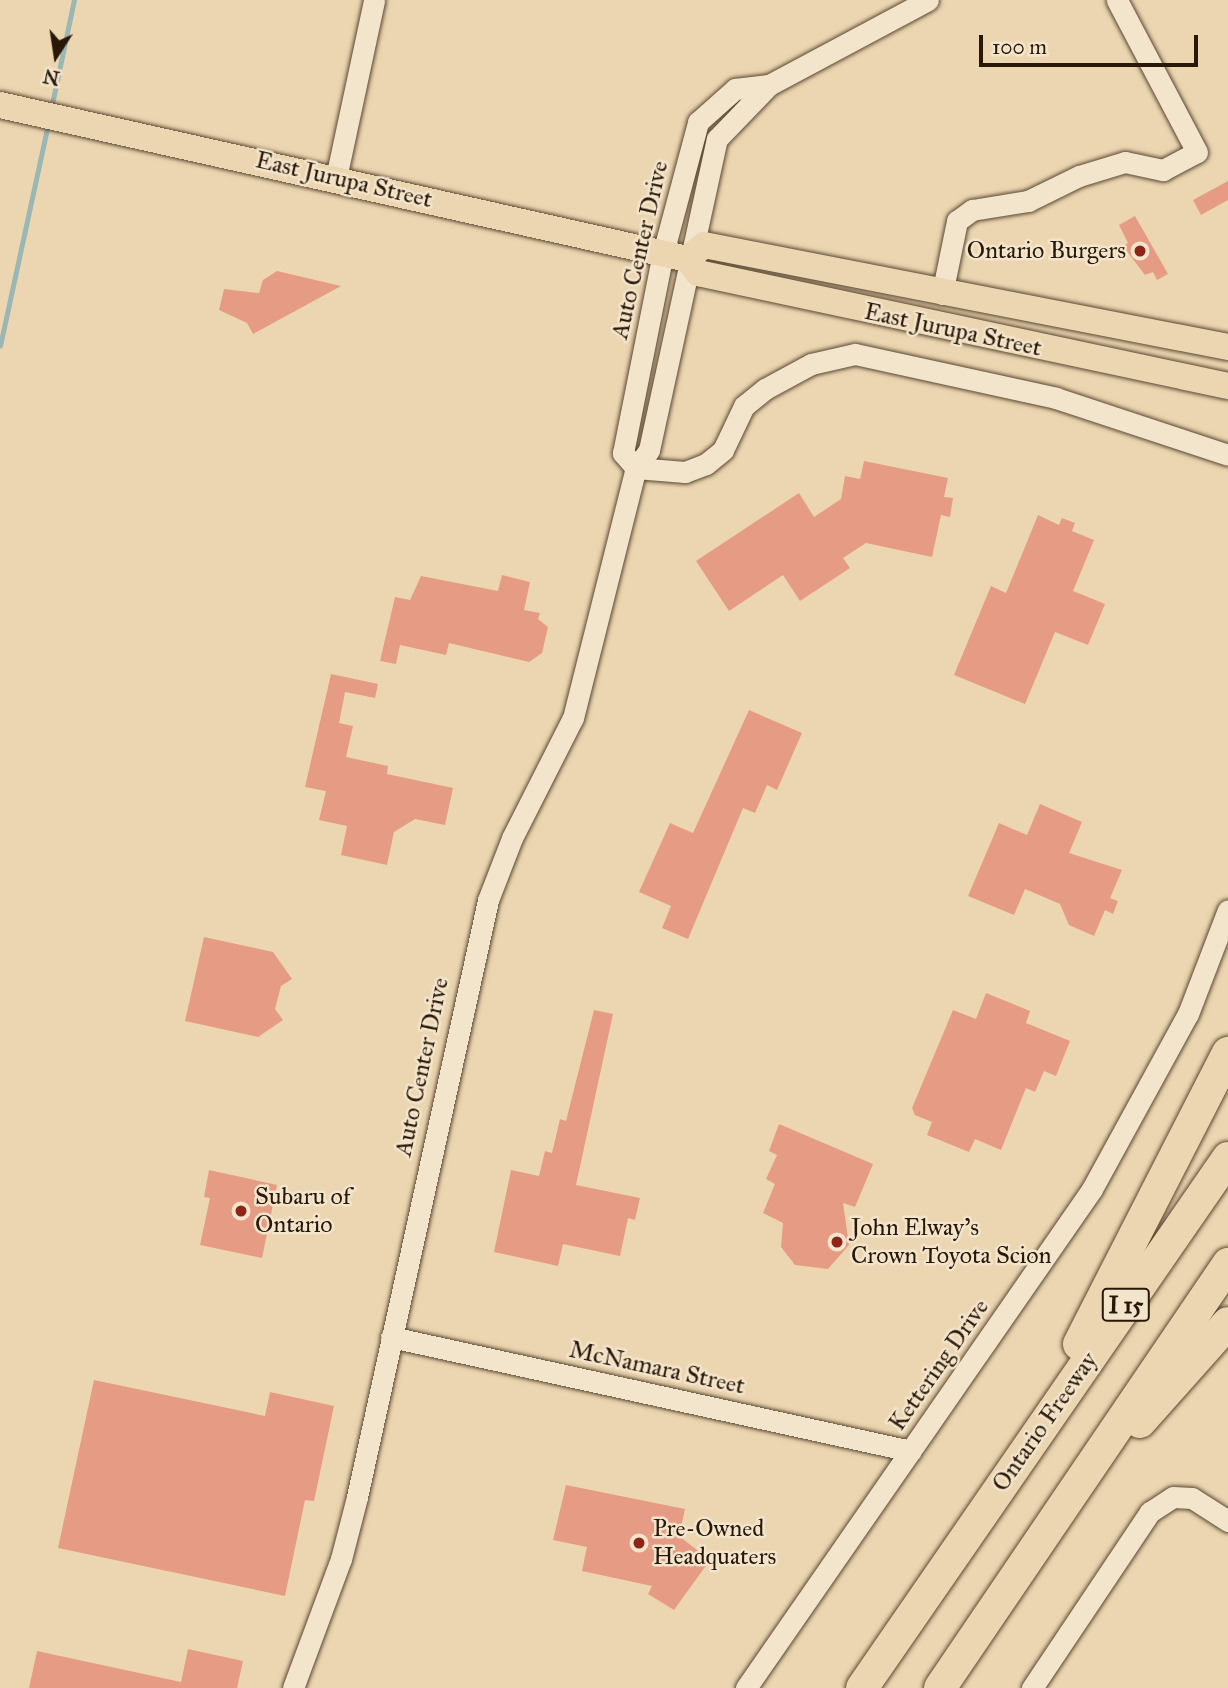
<!DOCTYPE html>
<html>
<head>
<meta charset="utf-8">
<style>
	body { margin:0 }
	#map { position:relative; width:1228px; height:1688px; overflow:hidden; background:#ecd6b1; font-family:"IM FELL Great Primer",serif }
	div>[style] { position:absolute }
	.stream>* { height:4.5px; margin:-2.25px; padding:0 2.25px; transform-origin:2.25px; border-radius:2.25px; background:#9bb7b4 }
	.building>* { inset:0; background:#e69c84 }
	.roads { filter:drop-shadow(0 0 2px #5a4832) drop-shadow(0 0 2px #5a4832) }
	.minor>* { height:21px; margin:-10.5px; padding:0 10.5px; transform-origin:10.5px; border-radius:10.5px; background:#f3e4cc }
	.major>* { height:26px; margin:-13px; padding:0 13px; transform-origin:13px; border-radius:13px; background:#ecd6b1 }
	.highway>* { height:32px; margin:-16px; padding:0 16px; transform-origin:16px; border-radius:16px; background:#ecd6b1 }
	.dots>* { width:19px; height:19px; translate:-50% -50%; box-sizing:border-box; border:4px solid #f3e4cc; border-radius:50% }
	span { translate:-50% -50%; white-space:nowrap; text-align:center; line-height:1.15; -webkit-text-stroke:5px #f3e4cc; paint-order:stroke }
	.shield-label span { padding:2px 5px; background:#f3e4cc; border:2px solid; border-radius:5px; -webkit-text-stroke-width:0 }
	.shield-label { font-size:23px; color:#291807; font-weight:700 }
	.street-label { font-size:24px; color:#291807 }
	.poi-label { font-size:24px; color:#291807 }
	.right { translate:-100% -50%; text-align:right }
	.left { translate:0 -50%; text-align:left }
	.north { position:absolute; left:21px; top:21px; width:70px; height:70px; -webkit-text-stroke:5px #f3e4cc; paint-order:stroke; rotate:192deg; font-size:19px; font-weight:700; line-height:28px; text-align:center; color:#291807 }
	.north::after { content:''; display:block; margin:auto; width:24px; height:32px; background:#291807; clip-path:polygon(50% 0,100% 100%,50% 72%,0 100%) }
	.scale { position:absolute; left:979px; top:35px; width:219px; height:32px; box-sizing:border-box; border:4px solid #291807; border-top:0; padding-left:9px; font-size:21px; line-height:24px; white-space:nowrap; color:#291807; -webkit-text-stroke:5px #f3e4cc; paint-order:stroke }
</style>
</head>
<body>
<div id="map">
	<div class="stream">
		<div style="left:51px;top:109px;width:111px;rotate:-78.1deg"></div>
		<div style="left:0;top:346px;width:227px;rotate:-77.8deg"></div>
	</div>
	<div class="building">
		<div style="clip-path:polygon(1228px 181px,1228px 200px,1201px 215px,1193px 200px)"></div>
		<div style="clip-path:polygon(1135px 216px,1168px 274px,1157px 280px,1153px 272px,1145px 275px,1123px 246px,1128px 243px,1119px 225px)"></div>
		<div style="clip-path:polygon(277px 271px,341px 286px,253px 334px,247px 323px,219px 310px,224px 289px,259px 293px,263px 280px)"></div>
		<div style="clip-path:polygon(864px 461px,948px 478px,944px 497px,953px 498px,950px 517px,941px 515px,932px 557px,866px 543px,843px 558px,850px 568px,800px 601px,783px 575px,729px 611px,696px 561px,799px 493px,814px 517px,841px 499px,845px 476px,860px 479px)"></div>
		<div style="clip-path:polygon(1038px 515px,1059px 525px,1062px 518px,1075px 523px,1072px 531px,1094px 540px,1073px 591px,1105px 604px,1088px 645px,1055px 632px,1025px 704px,954px 675px,991px 586px,1006px 593px)"></div>
		<div style="clip-path:polygon(502px 575px,530px 582px,524px 610px,540px 613px,538px 619px,548px 627px,542px 653px,529px 662px,449px 643px,446px 655px,400px 645px,396px 664px,380px 661px,395px 597px,410px 600px,421px 576px,498px 591px)"></div>
		<div style="clip-path:polygon(331px 674px,378px 684px,375px 698px,345px 692px,339px 723px,353px 726px,346px 757px,388px 766px,387px 774px,453px 788px,445px 825px,415px 819px,394px 832px,387px 865px,341px 855px,347px 826px,319px 820px,326px 791px,305px 787px)"></div>
		<div style="clip-path:polygon(749px 710px,802px 733px,777px 790px,767px 785px,755px 813px,743px 808px,688px 939px,662px 928px,671px 906px,639px 892px,670px 823px,693px 833px)"></div>
		<div style="clip-path:polygon(1040px 804px,1082px 822px,1069px 853px,1122px 870px,1110px 898px,1118px 901px,1113px 914px,1105px 910px,1094px 936px,1069px 925px,1060px 904px,1025px 889px,1014px 915px,968px 896px,999px 823px,1027px 835px)"></div>
		<div style="clip-path:polygon(204px 937px,273px 952px,292px 979px,281px 986px,275px 1009px,283px 1020px,258px 1037px,185px 1021px)"></div>
		<div style="clip-path:polygon(986px 993px,1030px 1011px,1026px 1023px,1070px 1041px,1056px 1076px,1044px 1071px,1035px 1092px,1026px 1088px,1001px 1150px,975px 1139px,969px 1152px,927px 1135px,932px 1122px,915px 1115px,912px 1108px,953px 1010px,976px 1019px)"></div>
		<div style="clip-path:polygon(594px 1010px,613px 1014px,576px 1185px,640px 1198px,635px 1220px,628px 1218px,620px 1256px,563px 1244px,558px 1266px,494px 1252px,511px 1170px,539px 1176px,545px 1151px,552px 1153px,560px 1119px,566px 1121px)"></div>
		<div style="clip-path:polygon(779px 1124px,873px 1164px,855px 1207px,843px 1203px,849px 1245px,828px 1269px,795px 1265px,781px 1247px,783px 1223px,763px 1213px,775px 1184px,766px 1179px,777px 1155px,769px 1151px)"></div>
		<div style="clip-path:polygon(209px 1170px,277px 1185px,262px 1258px,200px 1245px,210px 1198px,204px 1197px)"></div>
		<div style="clip-path:polygon(94px 1380px,265px 1416px,270px 1392px,334px 1406px,314px 1501px,305px 1500px,285px 1596px,58px 1548px)"></div>
		<div style="clip-path:polygon(566px 1485px,685px 1509px,679px 1536px,710px 1560px,674px 1610px,648px 1594px,652px 1586px,582px 1571px,587px 1547px,553px 1540px)"></div>
		<div style="clip-path:polygon(188px 1649px,243px 1661px,237px 1688px,29px 1688px,37px 1651px,181px 1682px)"></div>
	</div>
	<div class="roads">
		<div class="minor">
			<div style="left:336px;top:178px;width:182px;rotate:-77.9deg"></div>
			<div style="left:942px;top:294px;width:75px;rotate:-78.4deg"></div>
			<div style="left:957px;top:221px;width:19px;rotate:-36deg"></div>
			<div style="left:972px;top:210px;width:57px;rotate:-9.1deg"></div>
			<div style="left:1028px;top:201px;width:57px;rotate:-26.1deg"></div>
			<div style="left:1079px;top:176px;width:48px;rotate:-16.9deg"></div>
			<div style="left:1125px;top:162px;width:39px;rotate:12deg"></div>
			<div style="left:1163px;top:170px;width:38px;rotate:-28deg"></div>
			<div style="left:1197px;top:152px;width:172px;rotate:-117.8deg"></div>
			<div style="left:636px;top:468px;width:49px;rotate:4.7deg"></div>
			<div style="left:685px;top:472px;width:22px;rotate:-21deg"></div>
			<div style="left:706px;top:464px;width:22px;rotate:-39deg"></div>
			<div style="left:723px;top:450px;width:49px;rotate:-64.5deg"></div>
			<div style="left:744px;top:406px;width:27px;rotate:-39deg"></div>
			<div style="left:765px;top:389px;width:52px;rotate:-28.5deg"></div>
			<div style="left:811px;top:364px;width:45px;rotate:-12.8deg"></div>
			<div style="left:855px;top:354px;width:206px;rotate:12.3deg"></div>
			<div style="left:1056px;top:398px;width:181px;rotate:18.3deg"></div>
			<div style="left:636px;top:468px;width:20px;rotate:-131deg"></div>
			<div style="left:623px;top:453px;width:204px;rotate:-78.7deg"></div>
			<div style="left:663px;top:253px;width:136px;rotate:-75deg"></div>
			<div style="left:698px;top:122px;width:50px;rotate:-41.7deg"></div>
			<div style="left:735px;top:89px;width:34px;rotate:-7deg"></div>
			<div style="left:769px;top:85px;width:180px;rotate:-28.1deg"></div>
			<div style="left:391px;top:1337px;width:532px;rotate:12.37deg"></div>
			<div style="left:293px;top:1688px;width:138px;rotate:-69.6deg"></div>
			<div style="left:341px;top:1559px;width:64px;rotate:-75.5deg"></div>
			<div style="left:357px;top:1497px;width:611px;rotate:-77.62deg"></div>
			<div style="left:488px;top:900px;width:66px;rotate:-68.8deg"></div>
			<div style="left:512px;top:838px;width:135px;rotate:-63.1deg"></div>
			<div style="left:573px;top:718px;width:258px;rotate:-75.9deg"></div>
			<div style="left:636px;top:468px;width:22px;rotate:-54deg"></div>
			<div style="left:649px;top:450px;width:318px;rotate:-77.7deg"></div>
			<div style="left:717px;top:139px;width:75px;rotate:-46.1deg"></div>
			<div style="left:746px;top:1688px;width:607px;rotate:-55.26deg"></div>
			<div style="left:1092px;top:1189px;width:200px;rotate:-61.3deg"></div>
			<div style="left:1188px;top:1014px;width:111px;rotate:-69deg"></div>
			<div style="left:1032px;top:1688px;width:212px;rotate:-56.2deg"></div>
			<div style="left:1150px;top:1512px;width:27px;rotate:-33deg"></div>
			<div style="left:1173px;top:1497px;width:19px;rotate:3deg"></div>
			<div style="left:1192px;top:1498px;width:43px;rotate:32.6deg"></div>
		</div>
		<div class="major">
			<div style="left:0;top:105px;width:704px;rotate:12.63deg"></div>
			<div style="left:687px;top:259px;width:18px;rotate:52deg"></div>
			<div style="left:698px;top:273px;width:542px;rotate:12.04deg"></div>
			<div style="left:687px;top:259px;width:22px;rotate:-39deg"></div>
			<div style="left:704px;top:245px;width:534px;rotate:11.02deg"></div>
		</div>
		<div class="highway">
			<div style="left:1079px;top:1344px;width:327px;rotate:-62.9deg"></div>
			<div style="left:1140px;top:1422px;width:132px;rotate:-48.4deg"></div>
			<div style="left:862px;top:1688px;width:644px;rotate:-55.37deg"></div>
			<div style="left:940px;top:1688px;width:513px;rotate:-55.81deg"></div>
		</div>
	</div>
	<div class="dots">
		<div style="left:1140px;top:251px;background:#8f2418"></div>
		<div style="left:241px;top:1211px;background:#8f2418"></div>
		<div style="left:837px;top:1242px;background:#8f2418"></div>
		<div style="left:639px;top:1543px;background:#8f2418"></div>
	</div>
	<div class="shield-label">
		<span style="left:1126px;top:1305px">I 15</span>
	</div>
	<div class="street-label">
		<span style="left:344px;top:180px;rotate:13deg">East Jurupa Street</span>
		<span style="left:640px;top:250px;rotate:-77deg">Auto Center Drive</span>
		<span style="left:953px;top:330px;rotate:12deg">East Jurupa Street</span>
		<span style="left:422px;top:1067px;rotate:-78deg">Auto Center Drive</span>
		<span style="left:939px;top:1365px;rotate:-55deg">Kettering Drive</span>
		<span style="left:657px;top:1368px;rotate:12deg">McNamara Street</span>
		<span style="left:1045px;top:1422px;rotate:-55deg">Ontario Freeway</span>
	</div>
	<div class="poi-label">
		<span class="right" style="left:1126px;top:251px">Ontario Burgers</span>
		<span class="left" style="left:255px;top:1211px">Subaru of<br>Ontario</span>
		<span class="left" style="left:851px;top:1242px">John Elway's<br>Crown Toyota Scion</span>
		<span class="left" style="left:653px;top:1543px">Pre-Owned<br>Headquaters</span>
	</div>
	<div class="north">N</div>
	<div class="scale">100 m</div>
</div>
</body>
</html>
